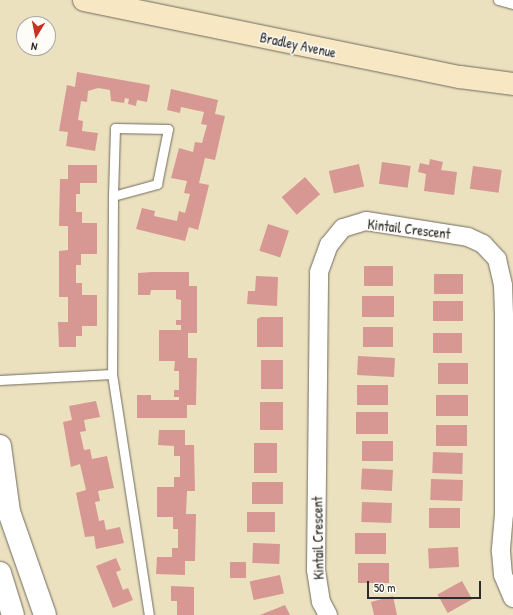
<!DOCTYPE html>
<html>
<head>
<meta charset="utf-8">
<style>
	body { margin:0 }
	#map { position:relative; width:513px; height:615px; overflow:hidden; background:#ece1bf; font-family:"Patrick Hand",sans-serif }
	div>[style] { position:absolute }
	.building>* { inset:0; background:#d79792; transform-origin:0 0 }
	.roads { filter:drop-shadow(0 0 1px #6f6b5f) drop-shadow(0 0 1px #6f6b5f) }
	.service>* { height:9px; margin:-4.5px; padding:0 4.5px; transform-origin:4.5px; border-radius:4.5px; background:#fff }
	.minor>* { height:18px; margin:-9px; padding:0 9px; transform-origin:9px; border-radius:9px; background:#fff }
	.tertiary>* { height:22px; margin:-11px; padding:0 11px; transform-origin:11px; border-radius:11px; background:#fff }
	.secondary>* { height:22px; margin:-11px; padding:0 11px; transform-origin:11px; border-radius:11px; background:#f7e8c3 }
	span { translate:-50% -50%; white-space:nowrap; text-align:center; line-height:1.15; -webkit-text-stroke:3px #fdfcf7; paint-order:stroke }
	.street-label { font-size:14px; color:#2b2b2b }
	.north { position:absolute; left:16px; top:16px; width:40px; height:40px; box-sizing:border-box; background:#fdfcf7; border:1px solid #a9a8a5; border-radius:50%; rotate:190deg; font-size:11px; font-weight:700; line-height:16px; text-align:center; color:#2b2b2b }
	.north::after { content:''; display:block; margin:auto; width:14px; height:18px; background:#c8321e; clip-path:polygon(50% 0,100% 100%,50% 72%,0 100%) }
	.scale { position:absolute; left:367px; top:581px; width:114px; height:18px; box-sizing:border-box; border:2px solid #2b2b2b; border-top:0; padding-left:5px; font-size:12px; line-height:14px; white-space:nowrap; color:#2b2b2b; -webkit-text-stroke:3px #fdfcf7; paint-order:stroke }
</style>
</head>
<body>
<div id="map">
	<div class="building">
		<div style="clip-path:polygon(77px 72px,150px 85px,147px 102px,137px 100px,136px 106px,128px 104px,129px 99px,125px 98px,124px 103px,111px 101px,110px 90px,98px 88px,88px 91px,87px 102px,81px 101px,78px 120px,83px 121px,82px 131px,98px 133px,95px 151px,66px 146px,68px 132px,59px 131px,67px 85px,75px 87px)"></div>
		<div style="clip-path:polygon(171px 89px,218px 100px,215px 114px,225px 116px,215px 160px,205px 158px,199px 183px,209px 185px,198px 230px,189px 227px,185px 241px,136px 229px,142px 208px,155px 211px,154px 216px,177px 221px,179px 211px,185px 213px,190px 194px,184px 193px,187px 181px,171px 178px,179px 148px,193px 152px,195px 142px,202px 143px,207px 125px,201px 124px,204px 112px,181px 107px,180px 113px,167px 110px)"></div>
		<div style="clip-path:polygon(430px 159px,443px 162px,441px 170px,457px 172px,454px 195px,424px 191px,426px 174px,418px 172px,420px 163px,429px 165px)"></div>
		<div style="left:382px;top:162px;width:29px;height:22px;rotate:8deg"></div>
		<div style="left:359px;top:164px;width:23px;height:31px;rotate:77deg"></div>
		<div style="clip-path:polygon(68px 165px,97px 165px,97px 183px,80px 183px,80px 194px,76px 194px,76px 212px,82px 212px,82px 223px,97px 223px,97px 254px,81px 254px,81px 265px,76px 265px,76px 283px,82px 283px,82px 295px,97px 295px,97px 326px,82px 326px,82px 336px,76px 336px,76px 347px,59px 347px,58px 322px,68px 322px,68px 297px,59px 297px,59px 251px,68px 250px,68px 226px,59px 226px,60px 179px,68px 179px)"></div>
		<div style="left:473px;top:166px;width:29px;height:23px;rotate:8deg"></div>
		<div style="left:305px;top:177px;width:23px;height:31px;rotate:49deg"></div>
		<div style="left:268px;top:224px;width:22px;height:28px;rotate:18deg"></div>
		<div style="left:364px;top:266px;width:29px;height:20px"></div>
		<div style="clip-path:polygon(152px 272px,189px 272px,189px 286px,197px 286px,197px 333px,188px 333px,188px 358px,197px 358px,196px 405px,187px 405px,187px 418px,137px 418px,137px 395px,151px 395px,151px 400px,179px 400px,179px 397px,174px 397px,174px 390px,179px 390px,179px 371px,174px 371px,175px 361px,159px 361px,159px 330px,181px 330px,181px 325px,176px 325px,176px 320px,181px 320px,181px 300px,176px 299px,176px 290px,151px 290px,150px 295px,138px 295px,138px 273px)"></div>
		<div style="left:434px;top:274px;width:29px;height:20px"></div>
		<div style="clip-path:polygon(256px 276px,278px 277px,277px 306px,247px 304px,248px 291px,255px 291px)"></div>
		<div style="left:362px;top:296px;width:32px;height:21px"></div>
		<div style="left:433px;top:301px;width:30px;height:20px"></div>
		<div style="clip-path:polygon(261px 317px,283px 317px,283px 347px,257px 347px,257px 319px)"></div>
		<div style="left:363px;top:327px;width:30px;height:20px"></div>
		<div style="left:433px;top:333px;width:29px;height:20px"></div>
		<div style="left:395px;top:358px;width:19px;height:37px;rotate:93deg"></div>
		<div style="left:261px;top:360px;width:22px;height:29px"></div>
		<div style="left:438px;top:363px;width:30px;height:21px"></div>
		<div style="left:357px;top:385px;width:31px;height:20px"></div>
		<div style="left:436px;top:395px;width:32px;height:21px"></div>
		<div style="clip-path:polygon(96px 401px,100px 417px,84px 420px,86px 431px,80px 432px,84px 450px,90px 449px,92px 459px,107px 456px,114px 488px,98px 491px,100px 501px,95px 502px,99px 521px,104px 520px,106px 530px,120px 527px,124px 543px,96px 549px,94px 536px,85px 537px,76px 493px,86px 490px,80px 464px,71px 467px,63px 422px,72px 420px,69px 406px)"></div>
		<div style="left:260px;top:402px;width:23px;height:28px"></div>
		<div style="left:356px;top:412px;width:32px;height:22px"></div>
		<div style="left:436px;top:425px;width:31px;height:21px"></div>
		<div style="clip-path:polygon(159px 430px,185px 430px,185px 445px,194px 445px,195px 491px,187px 491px,186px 514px,196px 514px,195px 561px,185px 561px,185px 575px,156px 574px,157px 557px,172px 557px,172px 548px,178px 548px,178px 529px,173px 529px,173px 517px,157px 517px,157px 487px,174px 487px,174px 477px,180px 477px,180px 456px,174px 456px,174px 446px,158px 445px)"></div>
		<div style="left:362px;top:441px;width:31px;height:20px"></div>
		<div style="left:254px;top:443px;width:23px;height:30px"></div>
		<div style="left:433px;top:452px;width:30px;height:21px;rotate:2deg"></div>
		<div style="left:393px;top:470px;width:21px;height:31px;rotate:93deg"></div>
		<div style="left:431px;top:479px;width:32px;height:21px;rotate:2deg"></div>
		<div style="left:252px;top:482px;width:31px;height:22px"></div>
		<div style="left:362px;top:502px;width:30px;height:20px;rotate:2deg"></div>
		<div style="left:429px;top:508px;width:31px;height:20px"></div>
		<div style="left:247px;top:512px;width:28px;height:20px"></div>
		<div style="left:355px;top:533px;width:31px;height:21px"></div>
		<div style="left:253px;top:543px;width:27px;height:20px;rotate:2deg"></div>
		<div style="left:458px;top:547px;width:20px;height:30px;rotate:87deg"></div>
		<div style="clip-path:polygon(116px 558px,121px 570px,116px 572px,123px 590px,128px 588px,133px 600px,113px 608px,96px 566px)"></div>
		<div style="left:230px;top:562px;width:16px;height:16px"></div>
		<div style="left:358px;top:563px;width:31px;height:20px"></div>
		<div style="left:280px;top:575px;width:19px;height:31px;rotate:78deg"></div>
		<div style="left:462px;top:581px;width:21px;height:28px;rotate:61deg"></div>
		<div style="clip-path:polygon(171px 586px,194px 587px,194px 615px,177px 615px,177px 601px,171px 601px)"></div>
		<div style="clip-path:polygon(393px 596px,397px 615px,374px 615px,371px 602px)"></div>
		<div style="clip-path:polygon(285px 605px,290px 615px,260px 615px)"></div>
	</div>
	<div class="roads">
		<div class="service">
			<div style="left:498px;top:0;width:16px;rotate:15deg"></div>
			<div style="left:113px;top:196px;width:46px;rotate:-15.3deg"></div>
			<div style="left:157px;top:184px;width:56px;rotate:-78.7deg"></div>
			<div style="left:168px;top:129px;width:53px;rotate:-178.9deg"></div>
			<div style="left:115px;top:128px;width:68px;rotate:91.7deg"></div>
			<div style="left:113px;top:196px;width:178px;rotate:90.3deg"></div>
			<div style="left:112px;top:374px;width:244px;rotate:81.3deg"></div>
			<div style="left:0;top:380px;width:112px;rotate:-3.1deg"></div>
		</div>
		<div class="minor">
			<div style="left:328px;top:615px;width:15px;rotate:-118deg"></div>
			<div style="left:321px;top:602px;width:33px;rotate:-99deg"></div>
			<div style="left:316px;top:569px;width:297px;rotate:-89.4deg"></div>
			<div style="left:319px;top:272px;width:29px;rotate:-70deg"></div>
			<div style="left:329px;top:245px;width:22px;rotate:-51deg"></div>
			<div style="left:343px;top:228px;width:24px;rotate:-17deg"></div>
			<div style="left:366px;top:221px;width:103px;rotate:8.9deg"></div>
			<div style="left:468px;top:237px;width:17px;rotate:25deg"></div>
			<div style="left:483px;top:244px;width:21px;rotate:47deg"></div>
			<div style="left:497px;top:259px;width:27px;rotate:77deg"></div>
			<div style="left:503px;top:285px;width:31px;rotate:88deg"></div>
			<div style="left:504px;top:316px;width:198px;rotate:90deg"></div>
			<div style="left:504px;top:514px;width:38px;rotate:95deg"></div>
			<div style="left:501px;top:552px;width:23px;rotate:85deg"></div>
			<div style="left:503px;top:575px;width:25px;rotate:67deg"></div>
		</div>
		<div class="tertiary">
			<div style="left:0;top:446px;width:67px;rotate:82.2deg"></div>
			<div style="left:9px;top:512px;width:109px;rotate:70.7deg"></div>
			<div style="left:0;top:573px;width:44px;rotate:72.8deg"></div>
		</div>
		<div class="secondary">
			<div style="left:84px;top:0;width:384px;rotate:11.6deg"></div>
			<div style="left:460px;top:77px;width:53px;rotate:7.5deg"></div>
		</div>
	</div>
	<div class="street-label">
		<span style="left:298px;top:45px;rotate:12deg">Bradley Avenue</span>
		<span style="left:409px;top:229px;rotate:7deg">Kintail Crescent</span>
		<span style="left:318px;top:538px;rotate:-91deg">Kintail Crescent</span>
	</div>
	<div class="north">N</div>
	<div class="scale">50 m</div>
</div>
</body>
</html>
